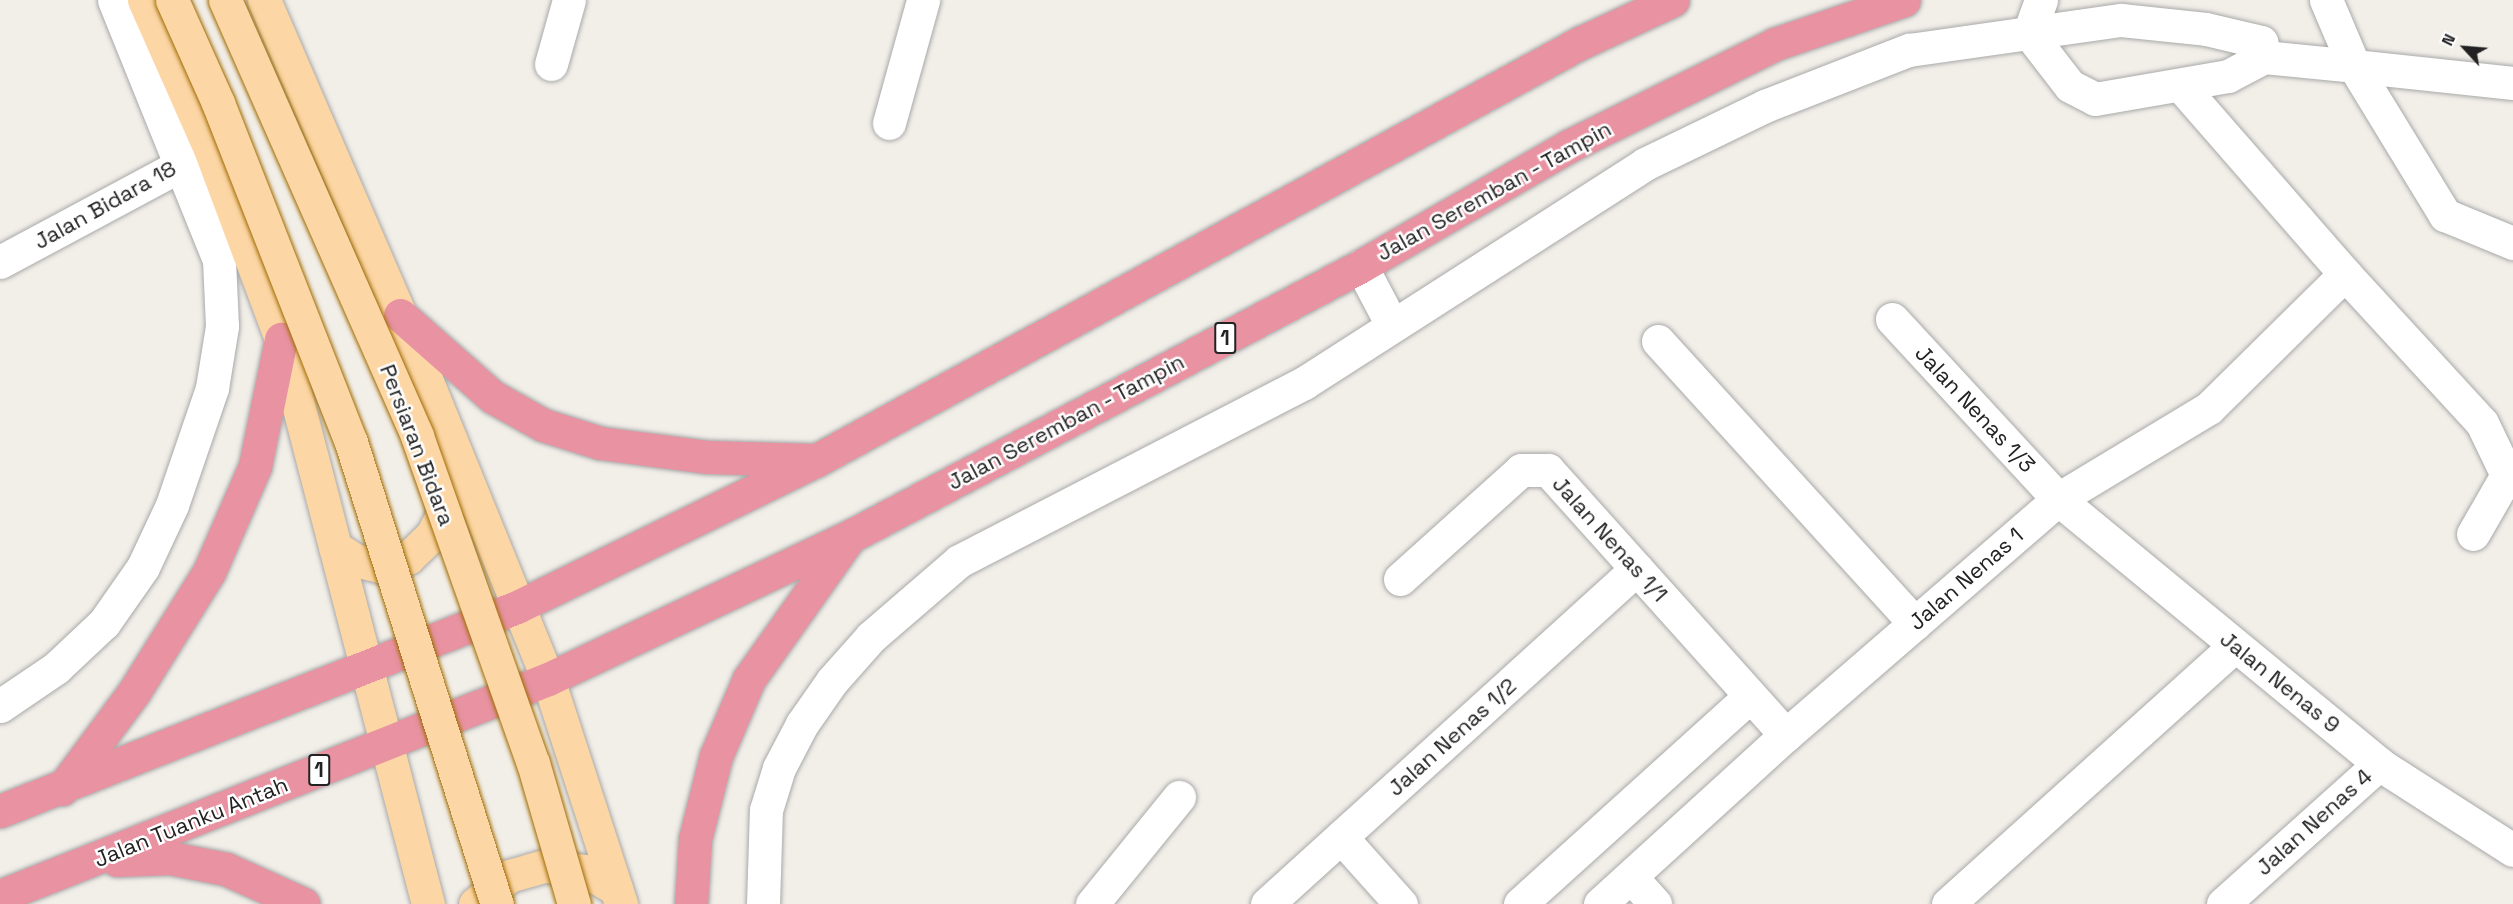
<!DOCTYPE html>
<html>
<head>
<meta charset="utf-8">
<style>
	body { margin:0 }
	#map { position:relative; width:2513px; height:904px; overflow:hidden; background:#f2efe9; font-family:"Space Grotesk",sans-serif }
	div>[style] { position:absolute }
	.roads { filter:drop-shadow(0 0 2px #a9a9a9) drop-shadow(0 0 2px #a9a9a9) }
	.minor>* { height:33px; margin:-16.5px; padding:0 16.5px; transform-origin:16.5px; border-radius:16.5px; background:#fff }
	.major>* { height:33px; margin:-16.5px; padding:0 16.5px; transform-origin:16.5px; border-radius:16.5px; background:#fcd6a4 }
	.highway>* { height:33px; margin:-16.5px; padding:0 16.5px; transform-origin:16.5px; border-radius:16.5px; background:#e892a2 }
	.bridges { filter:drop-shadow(0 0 2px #a06b00) drop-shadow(0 0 2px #a06b00) }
	.major-bridge>* { height:33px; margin:-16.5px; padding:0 16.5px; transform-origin:16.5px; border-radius:16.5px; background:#fcd6a4 }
	span { translate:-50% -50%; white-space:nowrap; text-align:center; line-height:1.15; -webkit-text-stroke:5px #fff; paint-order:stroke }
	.shield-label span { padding:2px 4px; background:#fff; border:2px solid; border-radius:4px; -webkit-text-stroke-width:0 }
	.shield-label { font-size:21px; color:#222; font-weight:700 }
	.street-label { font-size:22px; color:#222 }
	.north { position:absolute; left:2435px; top:18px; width:60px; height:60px; -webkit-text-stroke:4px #fff; paint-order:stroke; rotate:296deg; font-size:16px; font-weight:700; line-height:24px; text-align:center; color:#222 }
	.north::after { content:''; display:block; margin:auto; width:21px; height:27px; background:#222; clip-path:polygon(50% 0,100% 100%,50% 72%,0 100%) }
</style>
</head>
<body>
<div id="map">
	<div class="roads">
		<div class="minor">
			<div style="left:2041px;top:0;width:35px;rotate:110deg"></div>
			<div style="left:2029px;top:33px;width:67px;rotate:52.3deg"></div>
			<div style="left:2070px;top:86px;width:28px;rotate:27deg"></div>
			<div style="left:2095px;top:99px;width:135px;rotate:-9.8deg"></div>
			<div style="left:2228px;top:76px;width:41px;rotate:-27.8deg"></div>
			<div style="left:2264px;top:57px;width:90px;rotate:5.7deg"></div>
			<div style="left:2354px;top:66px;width:175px;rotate:58.6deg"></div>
			<div style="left:2445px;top:215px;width:74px;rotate:22.4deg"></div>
			<div style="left:2326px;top:0;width:72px;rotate:67deg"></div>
			<div style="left:2354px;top:66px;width:160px;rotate:6.1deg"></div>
			<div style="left:551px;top:64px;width:66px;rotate:-74.3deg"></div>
			<div style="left:2182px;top:87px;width:248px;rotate:48.9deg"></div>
			<div style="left:2345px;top:274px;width:202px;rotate:47.4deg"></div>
			<div style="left:2482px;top:423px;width:58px;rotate:64.3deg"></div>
			<div style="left:2507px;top:475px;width:68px;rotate:120deg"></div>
			<div style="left:889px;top:123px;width:128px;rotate:-74.5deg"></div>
			<div style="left:0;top:262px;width:228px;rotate:-28.2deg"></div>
			<div style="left:1361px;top:266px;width:67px;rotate:62.3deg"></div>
			<div style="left:1892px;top:319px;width:245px;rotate:47.3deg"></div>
			<div style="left:2058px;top:499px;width:416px;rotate:39.5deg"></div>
			<div style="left:2379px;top:764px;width:159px;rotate:32.7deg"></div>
			<div style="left:1658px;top:341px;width:382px;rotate:47.7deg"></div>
			<div style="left:1400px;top:579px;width:163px;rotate:-42deg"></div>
			<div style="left:1521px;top:470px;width:27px"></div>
			<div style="left:1548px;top:470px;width:356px;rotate:48.1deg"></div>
			<div style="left:0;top:706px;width:68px;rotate:-34.2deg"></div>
			<div style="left:56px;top:668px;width:66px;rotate:-43.2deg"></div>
			<div style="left:104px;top:623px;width:68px;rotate:-55.1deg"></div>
			<div style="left:143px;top:567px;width:68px;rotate:-64.9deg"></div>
			<div style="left:172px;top:505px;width:124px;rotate:-71.1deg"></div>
			<div style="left:212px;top:388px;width:63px;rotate:-80.8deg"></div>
			<div style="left:222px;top:326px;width:66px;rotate:-92.6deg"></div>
			<div style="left:219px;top:260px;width:280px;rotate:-112deg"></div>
			<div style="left:1341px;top:837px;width:90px;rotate:48.2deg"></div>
			<div style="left:1631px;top:877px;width:36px;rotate:48deg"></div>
			<div style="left:763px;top:904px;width:94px;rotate:-88.2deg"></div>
			<div style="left:766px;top:810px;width:44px;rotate:-72.8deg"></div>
			<div style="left:779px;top:768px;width:50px;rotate:-62.4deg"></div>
			<div style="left:802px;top:724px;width:52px;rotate:-55.1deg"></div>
			<div style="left:832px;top:681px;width:59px;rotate:-48.4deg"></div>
			<div style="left:871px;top:637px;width:116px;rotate:-40.8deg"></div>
			<div style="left:959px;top:561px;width:388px;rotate:-27.3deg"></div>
			<div style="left:1304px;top:383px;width:405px;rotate:-32.7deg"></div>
			<div style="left:1645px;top:164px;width:133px;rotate:-25.8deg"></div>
			<div style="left:1765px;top:106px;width:155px;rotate:-21.3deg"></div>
			<div style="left:1909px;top:50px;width:214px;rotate:-8.1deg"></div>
			<div style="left:2121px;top:20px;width:85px;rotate:6deg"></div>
			<div style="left:2206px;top:29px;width:57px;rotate:13.3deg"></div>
			<div style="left:2261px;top:42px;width:15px;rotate:79deg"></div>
			<div style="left:1092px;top:904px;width:138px;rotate:-50.9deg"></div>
			<div style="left:1267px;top:904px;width:499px;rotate:-42.2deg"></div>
			<div style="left:1520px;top:904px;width:310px;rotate:-42.1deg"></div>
			<div style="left:1600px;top:904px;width:251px;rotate:-42.3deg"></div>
			<div style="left:1786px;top:735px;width:360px;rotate:-40.9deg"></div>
			<div style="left:2058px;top:499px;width:176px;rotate:-31.1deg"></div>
			<div style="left:2209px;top:408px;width:191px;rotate:-44.6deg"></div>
			<div style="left:1948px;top:904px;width:386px;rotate:-42deg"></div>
			<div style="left:2223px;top:904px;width:210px;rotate:-41.9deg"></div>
		</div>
		<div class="major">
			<div style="left:144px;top:0;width:163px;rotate:66.1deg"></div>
			<div style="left:210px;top:149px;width:203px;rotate:69.5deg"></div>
			<div style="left:281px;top:339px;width:584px;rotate:75.42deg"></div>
			<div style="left:264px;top:0;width:343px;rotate:66.6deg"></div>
			<div style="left:400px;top:315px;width:393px;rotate:67.9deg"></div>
			<div style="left:548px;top:679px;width:237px;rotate:72deg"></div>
			<div style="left:335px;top:547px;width:24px;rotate:33deg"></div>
			<div style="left:355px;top:560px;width:29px;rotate:14deg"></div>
			<div style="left:383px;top:567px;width:27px;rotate:-20deg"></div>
			<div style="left:408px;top:558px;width:33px;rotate:-44deg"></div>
			<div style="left:432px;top:535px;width:48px;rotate:-62.9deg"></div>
			<div style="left:475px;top:904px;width:44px;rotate:-39.5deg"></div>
			<div style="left:509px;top:876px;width:37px;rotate:-16deg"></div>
			<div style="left:545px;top:866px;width:40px;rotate:7.1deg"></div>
			<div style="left:585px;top:871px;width:36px;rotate:30deg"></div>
		</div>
		<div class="highway">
			<div style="left:400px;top:315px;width:124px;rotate:41.4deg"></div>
			<div style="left:493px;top:397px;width:57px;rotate:29.2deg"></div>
			<div style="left:543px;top:425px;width:60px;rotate:17.5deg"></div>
			<div style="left:600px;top:443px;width:109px;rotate:7.4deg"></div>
			<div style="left:708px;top:457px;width:105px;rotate:1.6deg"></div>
			<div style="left:62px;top:789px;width:121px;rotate:-53.4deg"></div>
			<div style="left:134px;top:692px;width:142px;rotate:-58deg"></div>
			<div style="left:209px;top:572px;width:116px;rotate:-66.5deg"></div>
			<div style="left:255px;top:466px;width:130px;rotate:-78.4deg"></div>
			<div style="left:0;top:811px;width:556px;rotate:-21.53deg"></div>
			<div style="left:517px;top:607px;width:334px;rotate:-26.1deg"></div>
			<div style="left:817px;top:460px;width:870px;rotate:-28.66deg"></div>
			<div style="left:1580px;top:43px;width:102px;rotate:-24.8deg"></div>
			<div style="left:117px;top:860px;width:53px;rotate:-2.2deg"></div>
			<div style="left:170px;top:858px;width:57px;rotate:11.1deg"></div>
			<div style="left:226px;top:869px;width:85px;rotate:24.4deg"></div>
			<div style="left:0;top:896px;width:589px;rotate:-21.6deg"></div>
			<div style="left:548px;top:679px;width:333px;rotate:-25.3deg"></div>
			<div style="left:849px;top:537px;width:579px;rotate:-27.89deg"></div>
			<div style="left:1361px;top:266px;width:240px;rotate:-30deg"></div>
			<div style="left:1569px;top:146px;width:230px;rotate:-26.3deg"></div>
			<div style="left:1775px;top:44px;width:136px;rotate:-18.8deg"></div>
			<div style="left:691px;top:904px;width:65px;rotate:-86.5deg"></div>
			<div style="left:695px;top:839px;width:86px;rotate:-75.8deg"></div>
			<div style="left:716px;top:756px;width:84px;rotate:-66.8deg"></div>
			<div style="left:749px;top:679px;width:171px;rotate:-54.7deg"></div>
		</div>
	</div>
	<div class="bridges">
		<div class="major-bridge">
			<div style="left:172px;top:0;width:113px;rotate:65.9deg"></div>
			<div style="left:218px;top:103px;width:364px;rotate:68.6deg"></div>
			<div style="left:351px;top:442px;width:485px;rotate:72.5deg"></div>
			<div style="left:225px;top:0;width:476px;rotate:66.2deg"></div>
			<div style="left:417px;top:436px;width:347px;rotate:70.5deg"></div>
			<div style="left:533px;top:763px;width:147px;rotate:73.8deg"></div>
		</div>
	</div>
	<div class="shield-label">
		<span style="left:1225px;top:338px">1</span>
		<span style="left:319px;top:770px">1</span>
	</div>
	<div class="street-label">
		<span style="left:1494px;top:191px;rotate:-29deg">Jalan Seremban - Tampin</span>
		<span style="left:105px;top:205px;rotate:-29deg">Jalan Bidara 18</span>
		<span style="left:1975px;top:409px;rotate:47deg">Jalan Nenas 1/3</span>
		<span style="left:1066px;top:422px;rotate:-28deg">Jalan Seremban - Tampin</span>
		<span style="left:417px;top:445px;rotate:69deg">Persiaran Bidara</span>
		<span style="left:1610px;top:539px;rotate:48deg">Jalan Nenas 1/1</span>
		<span style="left:1966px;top:579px;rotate:-41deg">Jalan Nenas 1</span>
		<span style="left:2280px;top:682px;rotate:39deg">Jalan Nenas 9</span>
		<span style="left:1452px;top:737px;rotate:-42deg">Jalan Nenas 1/2</span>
		<span style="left:191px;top:822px;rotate:-22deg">Jalan Tuanku Antah</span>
		<span style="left:2314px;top:822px;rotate:-42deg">Jalan Nenas 4</span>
	</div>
	<div class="north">N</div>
</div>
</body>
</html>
